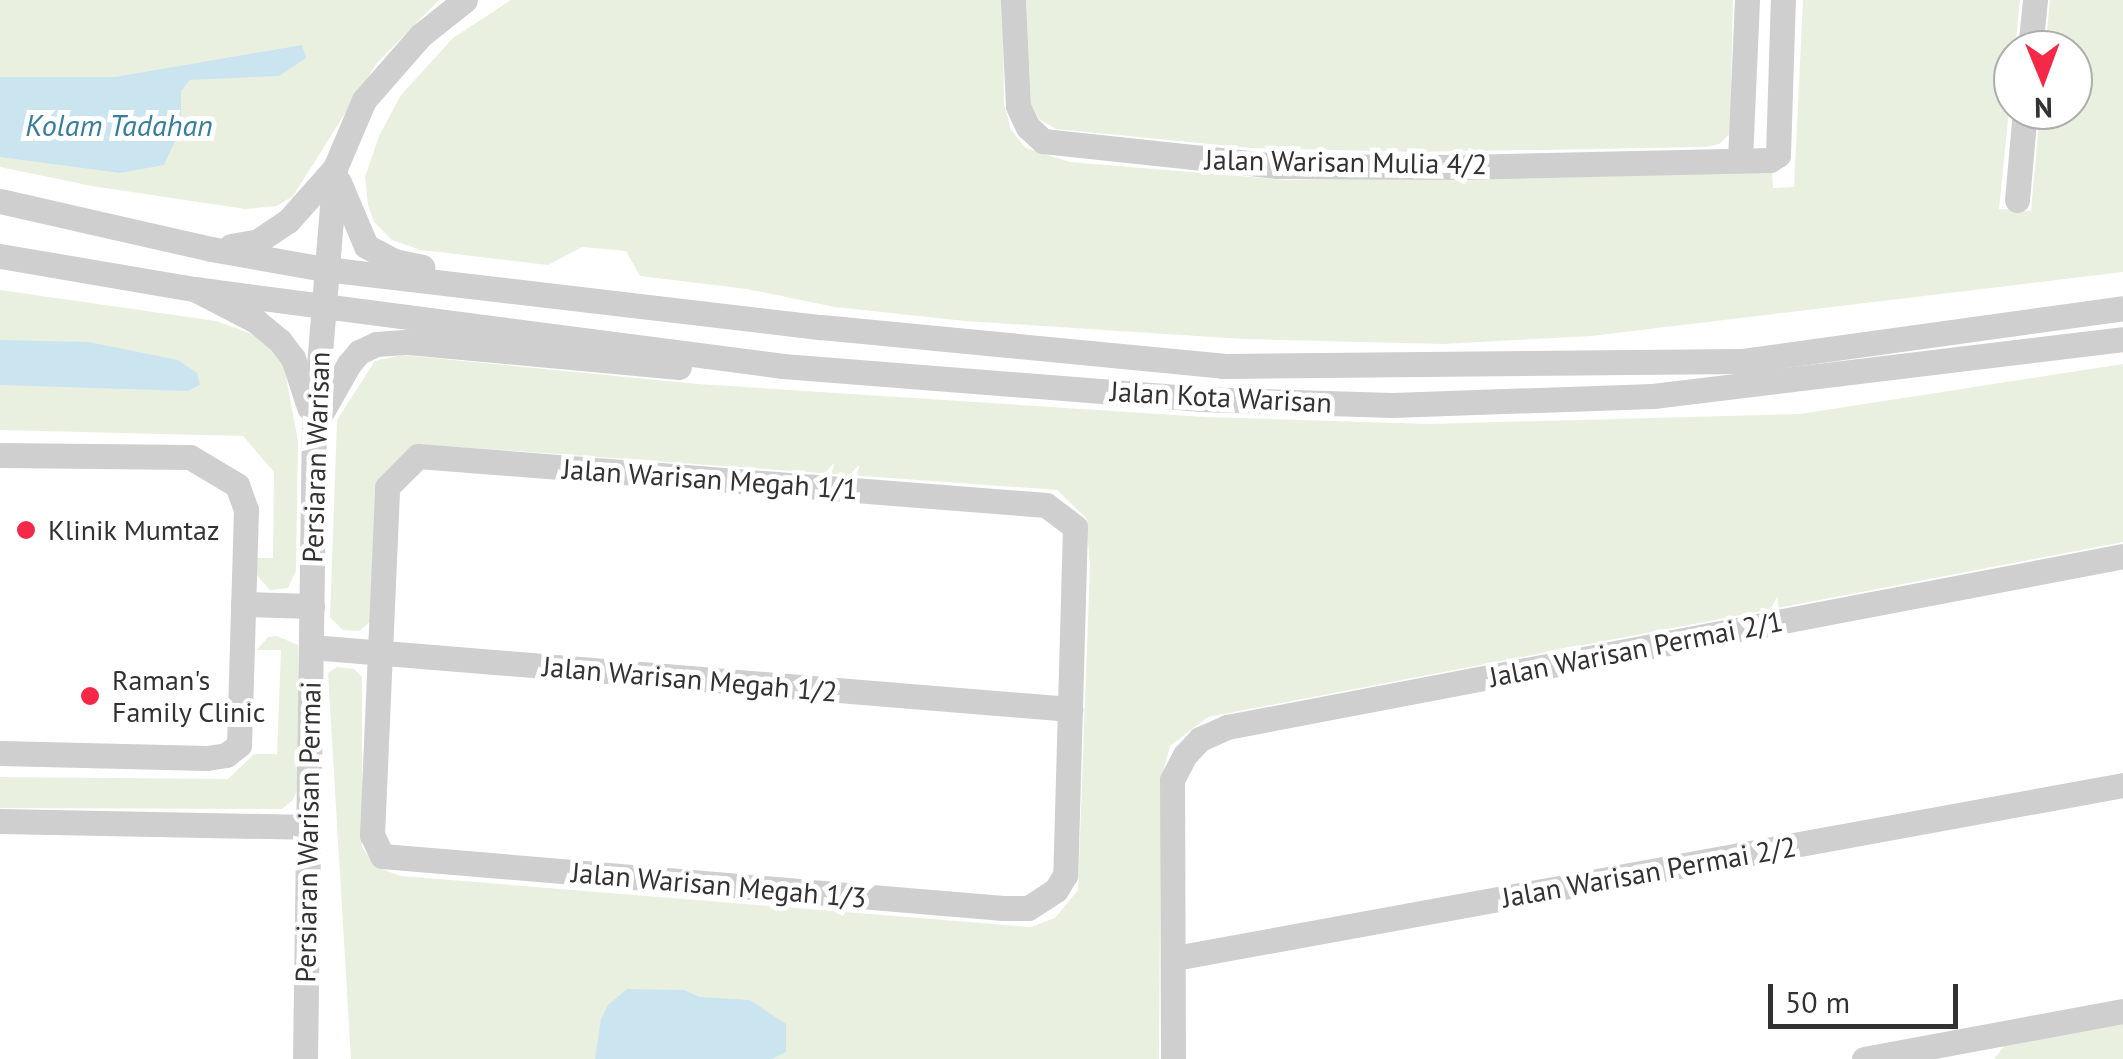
<!DOCTYPE html>
<html>
<head>
<meta charset="utf-8">
<style>
	body { margin:0 }
	#map { position:relative; width:2123px; height:1059px; overflow:hidden; background:#fff; font-family:"PT Sans",sans-serif }
	div>[style] { position:absolute }
	.green>* { inset:0; background:#eaf0e0 }
	.water>* { inset:0; background:#cbe5f0 }
	.minor>* { height:25px; margin:-12.5px; padding:0 12.5px; transform-origin:12.5px; border-radius:12.5px; background:#cfcfcf }
	.dots>* { width:28px; height:28px; translate:-50% -50%; box-sizing:border-box; border:5px solid #fff; border-radius:50% }
	span { translate:-50% -50%; white-space:nowrap; text-align:center; line-height:1.15; -webkit-text-stroke:10px #fff; paint-order:stroke }
	.street-label { font-size:28px; color:#323232 }
	.poi-label { font-size:28px; color:#323232 }
	.left { translate:0 -50%; text-align:left }
	.water-label { font-size:30px; color:#377d9e; font-style:italic }
	.north { position:absolute; left:1993px; top:30px; width:100px; height:100px; box-sizing:border-box; background:#fff; border:2px solid #adadad; border-radius:50%; rotate:179deg; font-size:28px; font-weight:700; line-height:40px; text-align:center; color:#323232 }
	.north::after { content:''; display:block; margin:auto; width:35px; height:45px; background:#f52847; clip-path:polygon(50% 0,100% 100%,50% 72%,0 100%) }
	.scale { position:absolute; left:1768px; top:984px; width:190px; height:45px; box-sizing:border-box; border:5px solid #323232; border-top:0; padding-left:12px; font-size:30px; line-height:35px; white-space:nowrap; color:#323232; -webkit-text-stroke:8px #fff; paint-order:stroke }
</style>
</head>
<body>
<div id="map">
	<div class="green">
		<div style="clip-path:polygon(0 0,439px 0,377px 63px,293px 196px,277px 206px,245px 209px,92px 186px,0 167px)"></div>
		<div style="clip-path:polygon(511px 0,1003px 0,1004px 104px,1011px 130px,1026px 148px,1070px 162px,1286px 180px,1772px 172px,1773px 188px,1794px 187px,1803px 0,2020px 0,1999px 209px,2031px 211px,2040px 110px,2073px 110px,2073px 50px,2045px 50px,2050px 0,2123px 0,2123px 272px,1591px 336px,1443px 344px,1243px 339px,965px 321px,835px 307px,747px 289px,640px 276px,626px 251px,582px 247px,548px 265px,421px 250px,392px 240px,374px 222px,368px 205px,365px 177px,379px 136px,401px 95px,453px 38px)"></div>
		<div style="clip-path:polygon(1026px 0,1733px 0,1730px 134px,1719px 144px,1706px 147px,1415px 152px,1250px 148px,1056px 129px,1039px 119px,1031px 104px)"></div>
		<div style="clip-path:polygon(0 290px,216px 321px,252px 334px,272px 350px,284px 366px,298px 441px,296px 571px,288px 588px,270px 590px,254px 572px,254px 558px,273px 558px,274px 472px,243px 436px,0 430px)"></div>
		<div style="clip-path:polygon(402px 355px,698px 384px,1205px 417px,1428px 424px,1800px 414px,2123px 364px,2123px 542px,1208px 717px,1170px 746px,1161px 780px,1159px 1059px,351px 1059px,328px 673px,337px 667px,354px 669px,362px 677px,362px 847px,376px 867px,401px 876px,1031px 927px,1055px 918px,1078px 890px,1090px 565px,1086px 518px,1057px 490px,416px 444px,378px 482px,370px 622px,359px 631px,343px 630px,330px 617px,337px 420px,375px 361px)"></div>
		<div style="clip-path:polygon(277px 636px,298px 645px,299px 786px,293px 800px,282px 809px,0 808px,0 777px,228px 779px,254px 754px,277px 754px,281px 650px,257px 650px,268px 637px)"></div>
		<div style="clip-path:polygon(2123px 1024px,2123px 1059px,1994px 1059px,2006px 1044px)"></div>
	</div>
	<div class="water">
		<div style="clip-path:polygon(302px 45px,306px 58px,279px 76px,190px 80px,181px 91px,181px 128px,164px 165px,120px 173px,0 157px,0 77px,115px 77px)"></div>
		<div style="clip-path:polygon(0 340px,89px 342px,178px 360px,197px 373px,200px 385px,188px 391px,0 385px)"></div>
		<div style="clip-path:polygon(627px 989px,684px 990px,700px 997px,750px 1000px,786px 1024px,786px 1052px,772px 1059px,595px 1059px,601px 1019px,608px 1005px)"></div>
	</div>
	<div class="minor">
		<div style="left:1013px;top:0;width:106px;rotate:87.3deg"></div>
		<div style="left:1018px;top:106px;width:23px;rotate:65deg"></div>
		<div style="left:1028px;top:127px;width:21px;rotate:43deg"></div>
		<div style="left:1043px;top:141px;width:235px;rotate:6.1deg"></div>
		<div style="left:1277px;top:166px;width:185px;rotate:0.3deg"></div>
		<div style="left:1462px;top:167px;width:308px;rotate:-1.3deg"></div>
		<div style="left:1770px;top:160px;width:9px;rotate:-32deg"></div>
		<div style="left:1778px;top:155px;width:155px;rotate:-88.2deg"></div>
		<div style="left:2030px;top:50px;width:50px;rotate:-84.3deg"></div>
		<div style="left:1740px;top:160px;width:160px;rotate:-87.5deg"></div>
		<div style="left:339px;top:182px;width:69px;rotate:67.1deg"></div>
		<div style="left:366px;top:246px;width:32px;rotate:28deg"></div>
		<div style="left:394px;top:261px;width:29px;rotate:12deg"></div>
		<div style="left:2017px;top:200px;width:90px;rotate:-84.9deg"></div>
		<div style="left:0;top:201px;width:216px;rotate:12.8deg"></div>
		<div style="left:211px;top:249px;width:116px;rotate:10deg"></div>
		<div style="left:325px;top:269px;width:499px;rotate:6.7deg"></div>
		<div style="left:821px;top:327px;width:404px;rotate:5.5deg"></div>
		<div style="left:1223px;top:366px;width:520px;rotate:-0.55deg"></div>
		<div style="left:1743px;top:361px;width:384px;rotate:-7.9deg"></div>
		<div style="left:231px;top:246px;width:27px;rotate:-10deg"></div>
		<div style="left:258px;top:241px;width:36px;rotate:-34deg"></div>
		<div style="left:288px;top:221px;width:71px;rotate:-48.4deg"></div>
		<div style="left:0;top:256px;width:197px;rotate:9.7deg"></div>
		<div style="left:194px;top:289px;width:70px;rotate:27.3deg"></div>
		<div style="left:256px;top:321px;width:31px;rotate:40deg"></div>
		<div style="left:280px;top:341px;width:21px;rotate:53deg"></div>
		<div style="left:293px;top:358px;width:52px;rotate:71.9deg"></div>
		<div style="left:194px;top:289px;width:594px;rotate:7.45deg"></div>
		<div style="left:783px;top:366px;width:417px;rotate:4.5deg"></div>
		<div style="left:1199px;top:399px;width:193px;rotate:1.8deg"></div>
		<div style="left:1392px;top:405px;width:261px;rotate:-2deg"></div>
		<div style="left:1653px;top:396px;width:473px;rotate:-6.9deg"></div>
		<div style="left:319px;top:417px;width:61px;rotate:-60.5deg"></div>
		<div style="left:349px;top:364px;width:16px;rotate:-50deg"></div>
		<div style="left:359px;top:352px;width:19px;rotate:-25deg"></div>
		<div style="left:376px;top:344px;width:32px;rotate:-4deg"></div>
		<div style="left:408px;top:342px;width:272px;rotate:5.3deg"></div>
		<div style="left:0;top:455px;width:190px;rotate:0.6deg"></div>
		<div style="left:190px;top:457px;width:55px;rotate:30.8deg"></div>
		<div style="left:237px;top:485px;width:27px;rotate:70deg"></div>
		<div style="left:246px;top:510px;width:235px;rotate:91.7deg"></div>
		<div style="left:239px;top:745px;width:16px;rotate:142deg"></div>
		<div style="left:226px;top:755px;width:19px;rotate:171deg"></div>
		<div style="left:207px;top:758px;width:207px;rotate:-178.6deg"></div>
		<div style="left:418px;top:456px;width:630px;rotate:4.46deg"></div>
		<div style="left:1046px;top:505px;width:36px;rotate:37deg"></div>
		<div style="left:1075px;top:527px;width:348px;rotate:91.6deg"></div>
		<div style="left:1065px;top:875px;width:17px;rotate:121deg"></div>
		<div style="left:1056px;top:890px;width:33px;rotate:147deg"></div>
		<div style="left:1028px;top:908px;width:25px;rotate:180deg"></div>
		<div style="left:1003px;top:908px;width:623px;rotate:-175.21deg"></div>
		<div style="left:382px;top:856px;width:23px;rotate:-115deg"></div>
		<div style="left:372px;top:835px;width:348px;rotate:-87.5deg"></div>
		<div style="left:387px;top:487px;width:44px;rotate:-45deg"></div>
		<div style="left:243px;top:604px;width:69px;rotate:1.7deg"></div>
		<div style="left:311px;top:647px;width:762px;rotate:4.67deg"></div>
		<div style="left:0;top:821px;width:306px;rotate:1.1deg"></div>
		<div style="left:1175px;top:958px;width:964px;rotate:-10.34deg"></div>
		<div style="left:305px;top:1059px;width:633px;rotate:-89.19deg"></div>
		<div style="left:314px;top:426px;width:259px;rotate:-85.3deg"></div>
		<div style="left:335px;top:168px;width:74px;rotate:-66.9deg"></div>
		<div style="left:364px;top:100px;width:86px;rotate:-48.8deg"></div>
		<div style="left:421px;top:35px;width:56px;rotate:-38.5deg"></div>
		<div style="left:1173px;top:1059px;width:279px;rotate:-90.2deg"></div>
		<div style="left:1172px;top:780px;width:28px;rotate:-63deg"></div>
		<div style="left:1185px;top:755px;width:22px;rotate:-47deg"></div>
		<div style="left:1200px;top:739px;width:30px;rotate:-24deg"></div>
		<div style="left:1227px;top:727px;width:912px;rotate:-10.8deg"></div>
		<div style="left:1864px;top:1059px;width:263px;rotate:-10.5deg"></div>
	</div>
	<div class="dots">
		<div style="left:26px;top:530px;background:#f52847"></div>
		<div style="left:90px;top:696px;background:#f52847"></div>
	</div>
	<div class="street-label">
		<span style="left:1346px;top:162px;rotate:1deg">Jalan Warisan Mulia 4/2</span>
		<span style="left:1221px;top:397px;rotate:3deg">Jalan Kota Warisan</span>
		<span style="left:316px;top:457px;rotate:-88deg">Persiaran Warisan</span>
		<span style="left:710px;top:479px;rotate:4deg">Jalan Warisan Megah 1/1</span>
		<span style="left:1636px;top:649px;rotate:-11deg">Jalan Warisan Permai 2/1</span>
		<span style="left:690px;top:679px;rotate:5deg">Jalan Warisan Megah 1/2</span>
		<span style="left:308px;top:832px;rotate:-89deg">Persiaran Warisan Permai</span>
		<span style="left:1649px;top:872px;rotate:-10deg">Jalan Warisan Permai 2/2</span>
		<span style="left:719px;top:885px;rotate:5deg">Jalan Warisan Megah 1/3</span>
	</div>
	<div class="poi-label">
		<span class="left" style="left:48px;top:530px">Klinik Mumtaz</span>
		<span class="left" style="left:112px;top:696px">Raman's<br>Family Clinic</span>
	</div>
	<div class="water-label">
		<span style="left:119px;top:125px">Kolam Tadahan</span>
	</div>
	<div class="north">N</div>
	<div class="scale">50 m</div>
</div>
</body>
</html>
